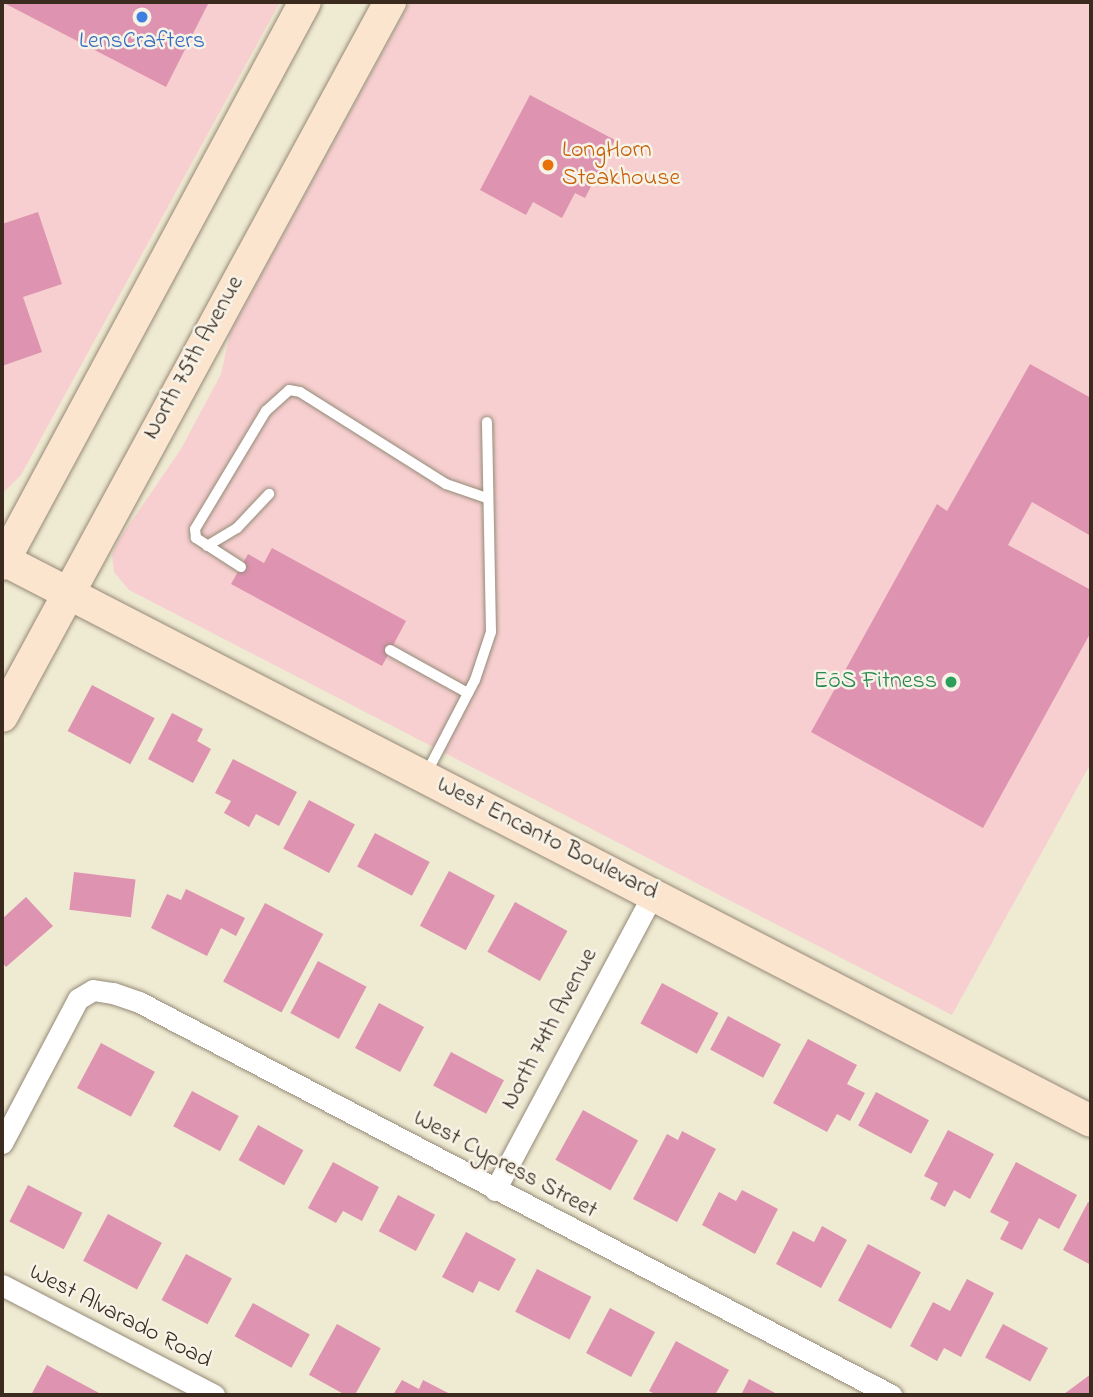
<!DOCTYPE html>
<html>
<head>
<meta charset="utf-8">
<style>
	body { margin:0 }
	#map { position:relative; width:1093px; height:1397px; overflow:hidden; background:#efead2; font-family:"Indie Flower",sans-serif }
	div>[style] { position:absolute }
	.built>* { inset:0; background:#f7cfd0 }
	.building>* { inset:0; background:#de94b0; transform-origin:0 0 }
	.roads { filter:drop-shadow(0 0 2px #958a78) drop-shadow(0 0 2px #958a78) }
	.lane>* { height:10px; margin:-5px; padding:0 5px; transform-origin:5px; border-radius:5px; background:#fff }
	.street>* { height:21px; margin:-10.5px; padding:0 10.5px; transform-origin:10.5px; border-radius:10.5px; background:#fff }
	.secondary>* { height:32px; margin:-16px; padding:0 16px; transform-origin:16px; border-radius:16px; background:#fce5cf }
	.dots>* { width:19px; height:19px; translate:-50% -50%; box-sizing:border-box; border:4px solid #f7f3e8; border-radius:50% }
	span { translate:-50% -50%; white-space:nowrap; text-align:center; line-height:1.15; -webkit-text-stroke:5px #f7f3e8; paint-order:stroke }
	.shop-label { font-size:24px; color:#366cbe }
	.food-label { font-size:24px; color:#c56008 }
	.left { translate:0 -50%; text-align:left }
	.street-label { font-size:24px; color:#3b2a1e }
	.leisure-label { font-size:24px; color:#27864d }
	.right { translate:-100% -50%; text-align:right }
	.frame { position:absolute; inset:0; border:4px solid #3b2a1e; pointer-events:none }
</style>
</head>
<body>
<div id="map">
	<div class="built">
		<div style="clip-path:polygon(2px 2px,280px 2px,21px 475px,2px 494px)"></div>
		<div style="clip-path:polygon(410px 2px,1091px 2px,1091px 763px,952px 1015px,129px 590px,114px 572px,112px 555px,118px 541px,181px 449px,221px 374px,230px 333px)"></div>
	</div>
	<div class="building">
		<div style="clip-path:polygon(2px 2px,209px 2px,166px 87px)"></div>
		<div style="clip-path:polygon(530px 95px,615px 140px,585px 198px,575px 193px,562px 218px,533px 202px,526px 215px,480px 190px)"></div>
		<div style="clip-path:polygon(38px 212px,62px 284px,23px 297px,42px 352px,2px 366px,2px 224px)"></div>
		<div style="clip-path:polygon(1030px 364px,1091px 398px,1091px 536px,1032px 502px,1008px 545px,1091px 590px,1091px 632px,983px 828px,811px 732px,937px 504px,947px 511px)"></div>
		<div style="clip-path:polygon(272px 548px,406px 621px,382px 666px,231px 584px,248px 554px,264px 563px)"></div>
		<div style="left:92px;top:685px;width:71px;height:52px;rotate:28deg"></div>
		<div style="clip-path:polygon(172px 713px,203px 729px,197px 741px,211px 749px,193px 783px,148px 759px)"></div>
		<div style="clip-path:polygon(233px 759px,297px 792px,279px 826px,256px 814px,249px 827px,224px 813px,231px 801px,215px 793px)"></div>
		<div style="left:309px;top:800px;width:52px;height:55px;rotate:28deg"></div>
		<div style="left:375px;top:833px;width:62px;height:38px;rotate:28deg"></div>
		<div style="left:449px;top:871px;width:52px;height:62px;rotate:28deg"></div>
		<div style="left:74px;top:872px;width:62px;height:38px;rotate:7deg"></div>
		<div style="clip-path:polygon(186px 889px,245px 918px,236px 936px,221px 928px,207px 956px,151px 928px,167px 894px,181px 900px)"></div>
		<div style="clip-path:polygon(26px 897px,53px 926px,6px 967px,2px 962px,2px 919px)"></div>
		<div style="left:515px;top:902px;width:60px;height:57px;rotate:29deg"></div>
		<div style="left:265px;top:903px;width:66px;height:89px;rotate:28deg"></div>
		<div style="left:318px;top:961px;width:55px;height:59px;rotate:28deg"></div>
		<div style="left:662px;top:983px;width:64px;height:46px;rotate:28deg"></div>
		<div style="left:379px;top:1003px;width:51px;height:51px;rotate:28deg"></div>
		<div style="left:728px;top:1016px;width:60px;height:38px;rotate:28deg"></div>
		<div style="clip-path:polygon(808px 1039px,857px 1065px,847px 1084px,865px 1093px,850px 1121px,837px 1114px,827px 1132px,773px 1103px)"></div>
		<div style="left:101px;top:1043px;width:61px;height:51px;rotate:28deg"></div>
		<div style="left:451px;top:1052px;width:60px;height:38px;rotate:28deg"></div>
		<div style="left:192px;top:1091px;width:53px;height:40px;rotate:28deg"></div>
		<div style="left:876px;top:1092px;width:60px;height:38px;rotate:28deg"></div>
		<div style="left:583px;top:1110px;width:63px;height:57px;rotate:29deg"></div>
		<div style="left:258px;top:1125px;width:52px;height:40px;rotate:29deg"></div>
		<div style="clip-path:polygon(948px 1130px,994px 1154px,970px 1199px,954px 1190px,945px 1207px,930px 1199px,938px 1183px,924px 1176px)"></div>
		<div style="clip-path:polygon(682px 1131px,716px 1149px,677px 1222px,633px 1199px,667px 1134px,678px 1140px)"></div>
		<div style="clip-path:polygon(333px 1162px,379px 1187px,362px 1221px,343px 1211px,336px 1223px,308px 1208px)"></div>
		<div style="clip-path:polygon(1016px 1162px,1077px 1195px,1059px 1229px,1039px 1218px,1022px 1250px,1000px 1239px,1009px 1222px,990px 1212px)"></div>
		<div style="left:28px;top:1185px;width:61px;height:41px;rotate:27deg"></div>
		<div style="clip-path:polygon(742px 1190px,778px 1209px,755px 1254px,702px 1225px,719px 1192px,736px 1201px)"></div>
		<div style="left:398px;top:1195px;width:42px;height:41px;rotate:28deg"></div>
		<div style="clip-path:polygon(1088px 1202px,1091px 1203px,1091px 1265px,1063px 1250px)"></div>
		<div style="left:108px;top:1214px;width:61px;height:53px;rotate:28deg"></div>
		<div style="clip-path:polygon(822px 1226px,847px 1240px,821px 1288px,776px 1264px,793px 1231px,814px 1242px)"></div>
		<div style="clip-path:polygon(466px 1232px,516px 1259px,499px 1291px,479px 1281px,473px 1293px,442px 1277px)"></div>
		<div style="left:868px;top:1244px;width:60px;height:64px;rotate:28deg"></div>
		<div style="left:186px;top:1254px;width:52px;height:52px;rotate:28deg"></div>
		<div style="left:537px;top:1269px;width:61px;height:48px;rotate:27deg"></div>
		<div style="clip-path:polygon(967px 1279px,994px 1293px,961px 1357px,944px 1348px,937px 1361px,910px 1346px,933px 1302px,950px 1311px)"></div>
		<div style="left:253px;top:1303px;width:65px;height:38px;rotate:29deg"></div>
		<div style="left:610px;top:1308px;width:51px;height:51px;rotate:28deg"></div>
		<div style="left:337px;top:1324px;width:50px;height:58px;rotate:29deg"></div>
		<div style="left:1003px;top:1324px;width:51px;height:38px;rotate:28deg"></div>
		<div style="clip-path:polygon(676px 1341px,729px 1370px,715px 1395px,657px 1395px,649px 1391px)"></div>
		<div style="clip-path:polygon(47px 1365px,99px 1393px,98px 1395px,31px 1395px)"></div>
		<div style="clip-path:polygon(1091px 1374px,1091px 1395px,1065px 1395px,1064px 1394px)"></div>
		<div style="clip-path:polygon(749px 1379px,779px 1395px,741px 1395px)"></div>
		<div style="clip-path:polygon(402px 1380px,419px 1389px,423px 1380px,452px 1395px,393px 1395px)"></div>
	</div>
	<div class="roads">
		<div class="lane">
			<div style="left:207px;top:546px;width:35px;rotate:-31deg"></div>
			<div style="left:237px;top:528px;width:47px;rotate:-46.7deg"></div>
			<div style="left:241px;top:567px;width:54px;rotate:-147.2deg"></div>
			<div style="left:196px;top:538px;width:9px;rotate:-96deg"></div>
			<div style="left:195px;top:529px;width:138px;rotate:-59deg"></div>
			<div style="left:266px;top:411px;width:31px;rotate:-42deg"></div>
			<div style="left:289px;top:390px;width:11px;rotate:10deg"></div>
			<div style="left:300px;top:392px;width:173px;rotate:32.2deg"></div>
			<div style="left:446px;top:484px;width:43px;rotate:18.9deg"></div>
			<div style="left:390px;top:650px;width:89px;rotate:28.9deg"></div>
			<div style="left:426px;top:774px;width:106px;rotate:-62.5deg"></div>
			<div style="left:475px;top:680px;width:51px;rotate:-71.6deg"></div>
			<div style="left:491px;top:632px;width:210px;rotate:-91.1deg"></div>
		</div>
		<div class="street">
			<div style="left:2px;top:1143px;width:163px;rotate:-62.2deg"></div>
			<div style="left:78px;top:999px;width:17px;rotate:-31deg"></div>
			<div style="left:93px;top:990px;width:20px;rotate:9deg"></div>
			<div style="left:113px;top:993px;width:28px;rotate:19deg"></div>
			<div style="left:139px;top:1002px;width:849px;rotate:27.59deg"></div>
			<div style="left:495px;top:1190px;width:336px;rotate:-61.9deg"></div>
			<div style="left:2px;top:1285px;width:239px;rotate:27.4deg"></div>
		</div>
		<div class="secondary">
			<div style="left:2px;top:559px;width:1225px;rotate:27.3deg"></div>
			<div style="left:2px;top:564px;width:638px;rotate:-61.67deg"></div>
			<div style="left:2px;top:716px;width:813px;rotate:-61.48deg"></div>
		</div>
	</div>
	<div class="dots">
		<div style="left:142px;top:17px;background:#3f7fe0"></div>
		<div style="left:548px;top:165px;background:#e8710a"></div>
		<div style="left:951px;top:682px;background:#2e9e5b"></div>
	</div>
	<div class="shop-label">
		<span style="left:142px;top:42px">LensCrafters</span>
	</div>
	<div class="food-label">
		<span class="left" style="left:562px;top:165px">LongHorn<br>Steakhouse</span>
	</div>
	<div class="street-label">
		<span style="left:194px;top:358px;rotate:-61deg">North 75th Avenue</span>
		<span style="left:547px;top:839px;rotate:27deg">West Encanto Boulevard</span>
		<span style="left:550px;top:1029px;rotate:-62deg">North 74th Avenue</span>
		<span style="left:505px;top:1165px;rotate:28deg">West Cypress Street</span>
		<span style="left:120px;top:1317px;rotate:27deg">West Alvarado Road</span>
	</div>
	<div class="leisure-label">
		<span class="right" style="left:937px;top:682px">EōS Fitness</span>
	</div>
	<div class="frame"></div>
</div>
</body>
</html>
